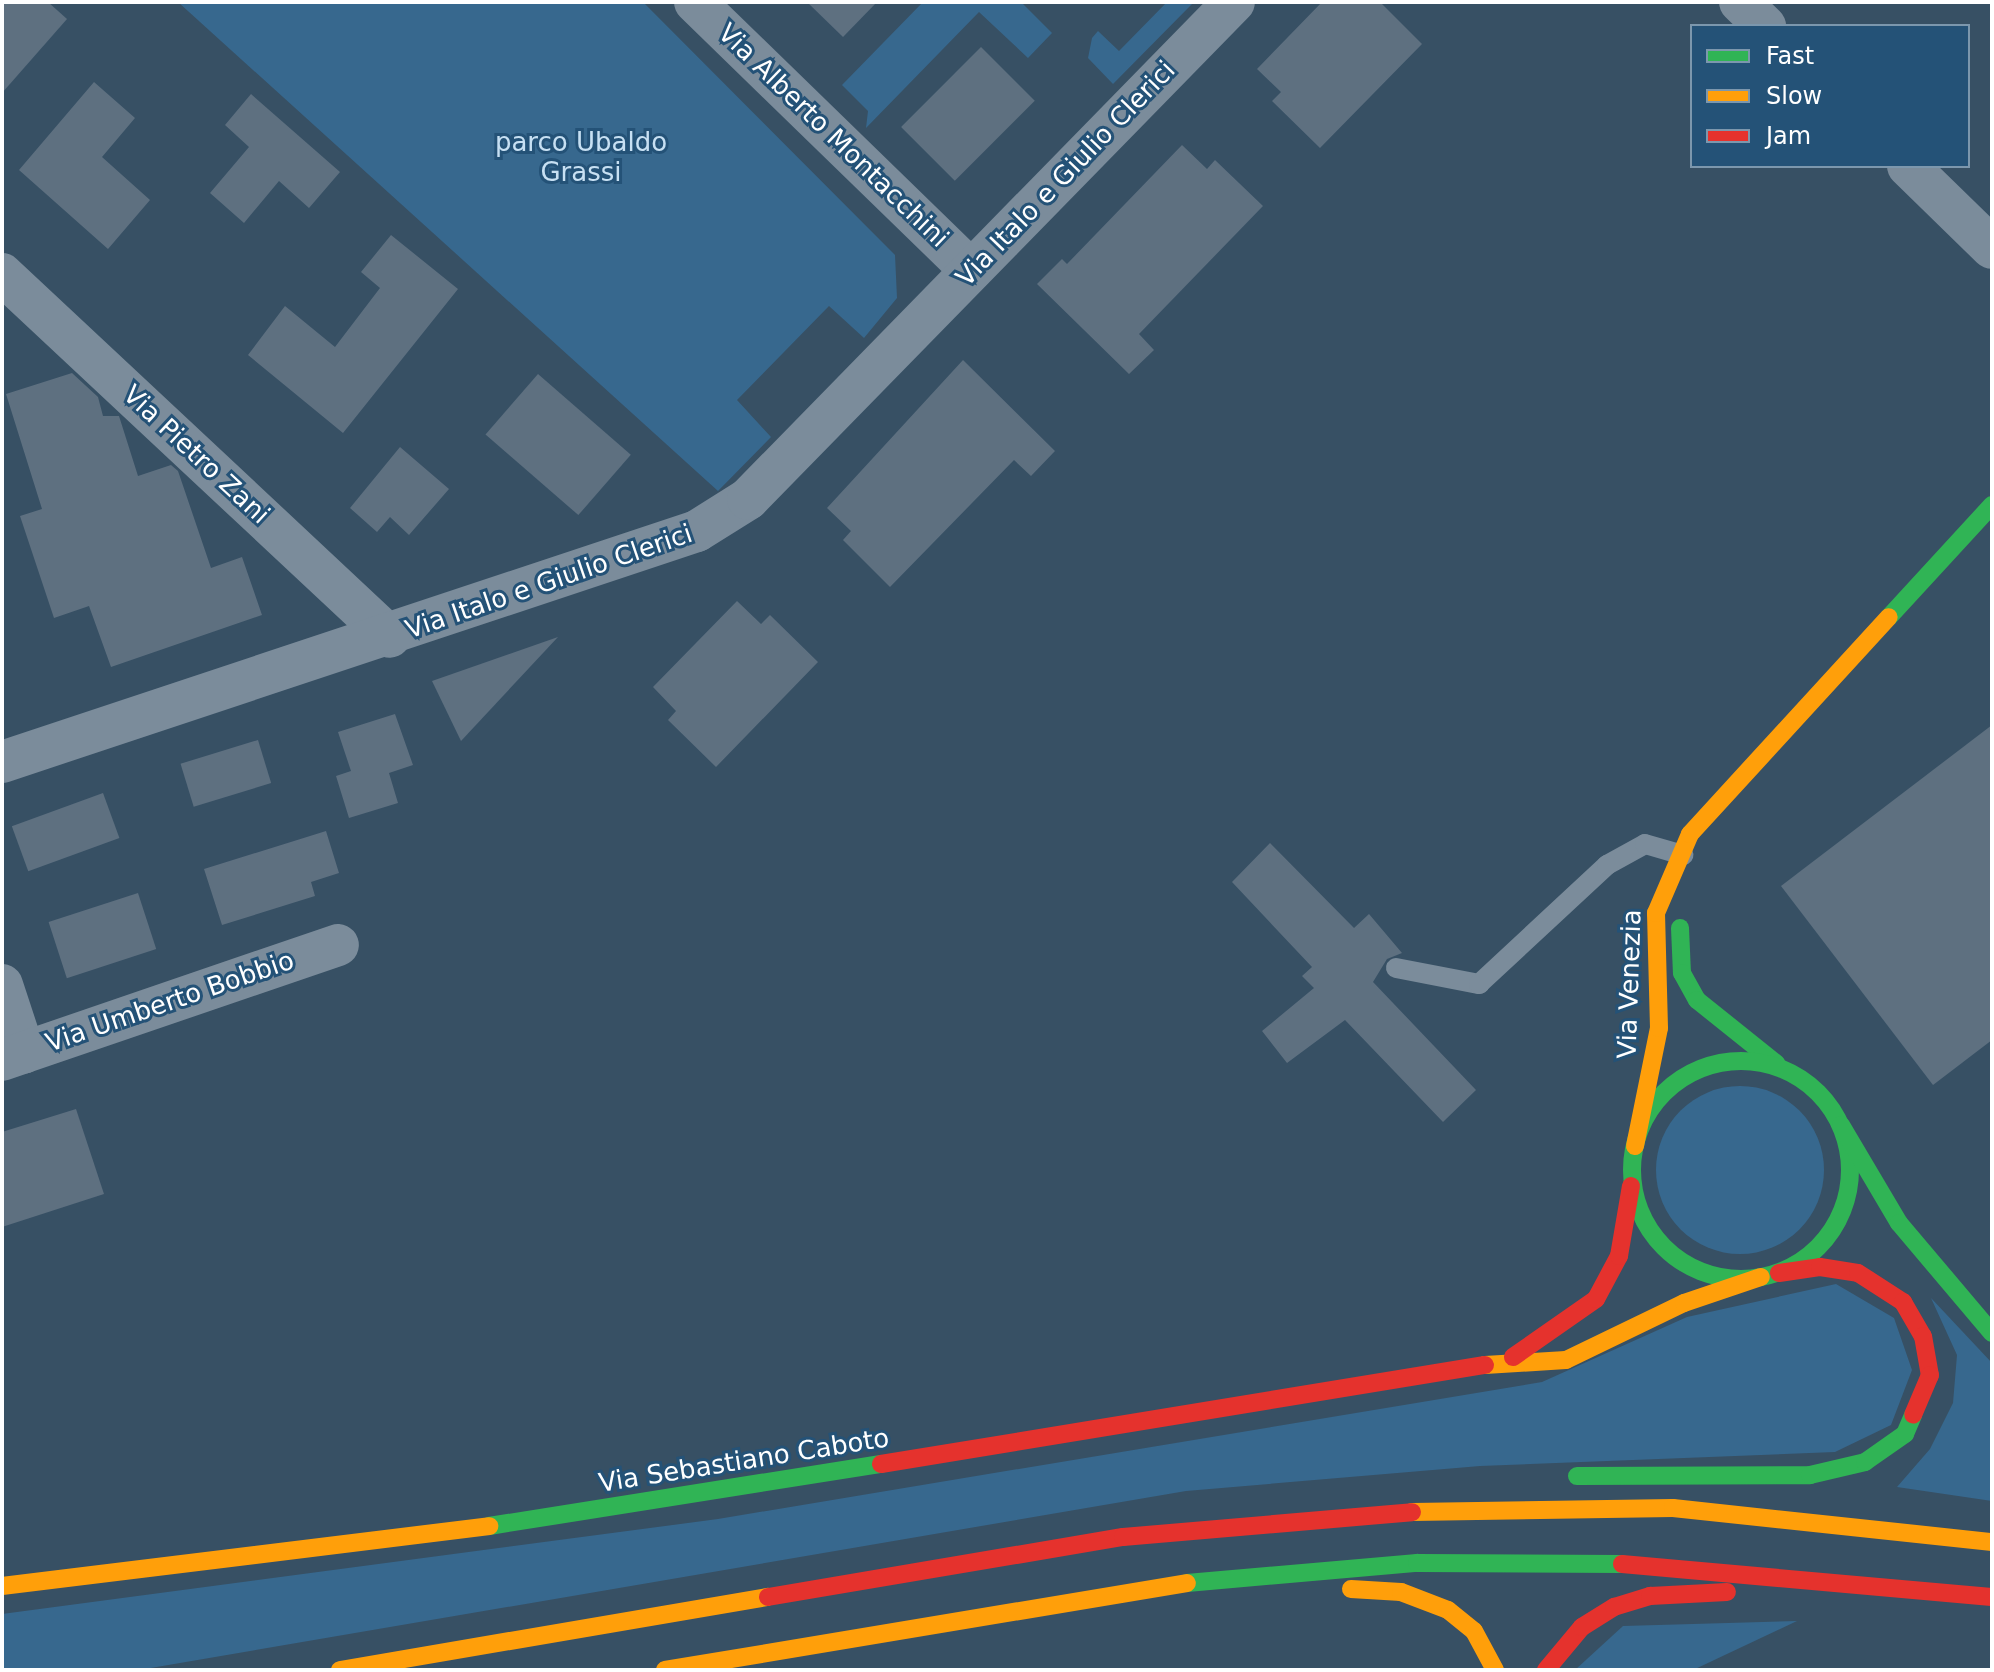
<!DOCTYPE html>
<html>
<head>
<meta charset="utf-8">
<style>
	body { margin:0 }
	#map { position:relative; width:1994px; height:1672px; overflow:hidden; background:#375064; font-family:"DejaVu Sans",sans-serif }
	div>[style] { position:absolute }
	.green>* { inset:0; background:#37688e }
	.round { border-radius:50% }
	.building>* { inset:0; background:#5e7080; transform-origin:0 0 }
	.lane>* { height:20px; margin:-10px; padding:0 10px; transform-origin:10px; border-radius:10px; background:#7b8c9b }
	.street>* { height:42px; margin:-21px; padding:0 21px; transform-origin:21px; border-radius:21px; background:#7b8c9b }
	.fast>* { height:18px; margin:-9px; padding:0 9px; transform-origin:9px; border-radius:9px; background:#30b455 }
	.fast>.ring { margin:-9px; padding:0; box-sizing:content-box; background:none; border:18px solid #30b455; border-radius:50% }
	.slow>* { height:18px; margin:-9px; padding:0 9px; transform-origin:9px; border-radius:9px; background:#ff9f0a }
	.jam>* { height:18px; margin:-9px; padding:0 9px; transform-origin:9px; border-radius:9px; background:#e5322d }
	span { translate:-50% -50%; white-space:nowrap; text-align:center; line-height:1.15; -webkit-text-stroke:6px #245277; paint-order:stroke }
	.street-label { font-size:26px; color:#fff }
	.park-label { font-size:26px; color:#c7e0f3 }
	.frame { position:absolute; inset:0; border:4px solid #fff; pointer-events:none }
	.legend { position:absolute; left:1690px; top:24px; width:280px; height:144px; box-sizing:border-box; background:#245277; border:2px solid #7c97ad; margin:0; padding:10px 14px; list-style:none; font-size:24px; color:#fff }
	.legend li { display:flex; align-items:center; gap:16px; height:40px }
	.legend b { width:40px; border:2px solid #7c97ad }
</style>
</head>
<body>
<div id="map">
	<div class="green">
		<div style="clip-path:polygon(178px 2px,643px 2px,895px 255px,897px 298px,864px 338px,829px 306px,737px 400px,771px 437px,718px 491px)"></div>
		<div style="clip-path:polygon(923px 2px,1021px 2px,1052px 33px,1028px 58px,979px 12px,866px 128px,868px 111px,842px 85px)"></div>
		<div style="clip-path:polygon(1167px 2px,1194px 2px,1113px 84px,1088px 58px,1092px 38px,1098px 31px,1119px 51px)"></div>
		<div class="round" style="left:1656px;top:1086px;width:168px;height:168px"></div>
		<div style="clip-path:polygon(1836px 1284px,1894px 1318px,1912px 1370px,1891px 1425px,1835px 1452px,1480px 1466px,1186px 1491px,139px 1670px,2px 1670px,2px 1614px,718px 1519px,1542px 1382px,1687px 1317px)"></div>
		<div style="clip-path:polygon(1931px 1298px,1992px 1363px,1992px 1501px,1897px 1487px,1930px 1449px,1953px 1403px,1957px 1355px)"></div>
		<div style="clip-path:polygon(1797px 1621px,1693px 1670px,1575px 1670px,1623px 1626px)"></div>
	</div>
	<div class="building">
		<div style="clip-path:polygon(2px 2px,48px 2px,67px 19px,2px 93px)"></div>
		<div style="clip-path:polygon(807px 2px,877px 2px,843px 37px)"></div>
		<div style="clip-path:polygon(1322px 2px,1380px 2px,1422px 44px,1320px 148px,1272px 101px,1281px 92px,1257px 69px)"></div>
		<div style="left:981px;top:47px;width:76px;height:113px;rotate:45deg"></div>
		<div style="clip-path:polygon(94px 82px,135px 118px,102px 157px,150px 200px,108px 249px,19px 170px)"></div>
		<div style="clip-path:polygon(251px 94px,340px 172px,309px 208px,279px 181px,244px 223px,210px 193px,249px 147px,225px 125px)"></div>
		<div style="clip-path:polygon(1182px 145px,1207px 169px,1215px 160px,1263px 206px,1139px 334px,1154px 350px,1129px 374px,1037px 284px,1062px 259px,1067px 264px)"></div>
		<div style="clip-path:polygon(391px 235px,458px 289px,343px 433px,248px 355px,285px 306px,335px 347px,380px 288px,361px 272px)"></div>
		<div style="clip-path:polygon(963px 360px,1055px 451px,1031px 476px,1014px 460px,890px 587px,843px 540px,851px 531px,827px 508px)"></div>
		<div style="clip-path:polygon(72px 373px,98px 397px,103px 416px,119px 416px,138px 476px,171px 465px,178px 471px,211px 568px,242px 557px,262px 615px,111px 667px,89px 606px,54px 618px,20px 516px,42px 509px,6px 394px)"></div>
		<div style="left:538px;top:374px;width:123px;height:80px;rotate:41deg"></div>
		<div style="clip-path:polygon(400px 447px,449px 489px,409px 535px,390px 517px,377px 532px,350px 508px)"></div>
		<div style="clip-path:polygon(737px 601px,761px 624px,770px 615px,818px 662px,716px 767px,668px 720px,676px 711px,653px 687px)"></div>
		<div style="clip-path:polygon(558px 637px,461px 741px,432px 681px)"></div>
		<div style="clip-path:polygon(395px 714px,413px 765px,389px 773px,398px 803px,349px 818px,336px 776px,351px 771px,338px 732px)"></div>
		<div style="clip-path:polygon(1992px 725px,1992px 1040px,1933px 1085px,1781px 886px)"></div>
		<div style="left:258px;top:740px;width:45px;height:81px;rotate:73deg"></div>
		<div style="left:103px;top:793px;width:48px;height:97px;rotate:70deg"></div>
		<div style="clip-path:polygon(326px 831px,339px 873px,311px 882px,315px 896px,222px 925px,204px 869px)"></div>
		<div style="clip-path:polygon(1270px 843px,1354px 928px,1369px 914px,1402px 953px,1387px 959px,1373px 982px,1476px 1090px,1443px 1122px,1345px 1020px,1287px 1063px,1262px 1031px,1314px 988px,1302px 976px,1312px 967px,1232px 882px)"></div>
		<div style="left:138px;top:893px;width:59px;height:94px;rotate:72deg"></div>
		<div style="clip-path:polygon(76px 1109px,104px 1194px,2px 1227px,2px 1132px)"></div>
	</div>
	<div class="lane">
		<div style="left:1396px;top:968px;width:85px;rotate:10.9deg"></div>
		<div style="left:1479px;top:984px;width:175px;rotate:-42.9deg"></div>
		<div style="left:1607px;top:865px;width:43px;rotate:-28.9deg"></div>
		<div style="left:1645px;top:844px;width:40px;rotate:16deg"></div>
	</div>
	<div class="street">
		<div style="left:695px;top:2px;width:385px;rotate:44.2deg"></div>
		<div style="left:1740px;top:2px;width:35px;rotate:44deg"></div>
		<div style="left:1908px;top:166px;width:117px;rotate:44.3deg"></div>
		<div style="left:2px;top:274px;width:531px;rotate:43.09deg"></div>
		<div style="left:2px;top:762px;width:732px;rotate:-18.39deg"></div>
		<div style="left:697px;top:531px;width:60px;rotate:-32.1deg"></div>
		<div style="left:748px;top:499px;width:695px;rotate:-45.64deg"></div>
		<div style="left:2px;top:985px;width:71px;rotate:71.8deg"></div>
		<div style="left:2px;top:1060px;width:355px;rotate:-18.9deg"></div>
	</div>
	<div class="fast">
		<div style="left:1889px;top:617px;width:152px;rotate:-47.4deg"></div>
		<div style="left:1680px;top:928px;width:45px;rotate:87.5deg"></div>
		<div style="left:1682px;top:973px;width:31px;rotate:61deg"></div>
		<div style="left:1697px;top:1000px;width:102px;rotate:38.7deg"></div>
		<div class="ring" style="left:1632px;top:1061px;width:200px;height:200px"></div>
		<div style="left:1841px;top:1125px;width:114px;rotate:59.4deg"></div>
		<div style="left:1899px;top:1223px;width:144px;rotate:49.8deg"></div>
		<div style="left:1577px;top:1476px;width:233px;rotate:-0.2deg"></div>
		<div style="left:1810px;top:1475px;width:57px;rotate:-13.3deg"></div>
		<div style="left:1865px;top:1462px;width:49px;rotate:-35deg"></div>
		<div style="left:1905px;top:1434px;width:21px;rotate:-67deg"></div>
		<div style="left:489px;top:1526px;width:397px;rotate:-9deg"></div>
		<div style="left:1187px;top:1583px;width:231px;rotate:-5deg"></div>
		<div style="left:1417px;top:1563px;width:205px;rotate:0.3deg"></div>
	</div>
	<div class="slow">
		<div style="left:1635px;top:1146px;width:120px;rotate:-78.5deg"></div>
		<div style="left:1659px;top:1028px;width:115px;rotate:-91.5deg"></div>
		<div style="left:1656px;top:913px;width:86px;rotate:-66.7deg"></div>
		<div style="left:1690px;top:834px;width:294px;rotate:-47.5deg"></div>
		<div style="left:1485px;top:1365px;width:81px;rotate:-3.5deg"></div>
		<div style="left:1566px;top:1360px;width:131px;rotate:-25.8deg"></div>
		<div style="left:1684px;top:1303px;width:81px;rotate:-18.7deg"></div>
		<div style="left:1412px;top:1512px;width:261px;rotate:-0.9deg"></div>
		<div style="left:1673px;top:1508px;width:321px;rotate:6.1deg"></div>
		<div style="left:2px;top:1586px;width:491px;rotate:-7deg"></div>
		<div style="left:1351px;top:1589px;width:50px;rotate:3.4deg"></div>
		<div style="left:1401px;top:1592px;width:50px;rotate:21deg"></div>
		<div style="left:1448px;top:1610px;width:33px;rotate:39deg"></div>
		<div style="left:1474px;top:1631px;width:44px;rotate:61.7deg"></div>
		<div style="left:340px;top:1670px;width:434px;rotate:-9.7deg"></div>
		<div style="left:665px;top:1670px;width:529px;rotate:-9.46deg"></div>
	</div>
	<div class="jam">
		<div style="left:1779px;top:1273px;width:41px;rotate:-8.3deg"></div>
		<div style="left:1820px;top:1267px;width:38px;rotate:9deg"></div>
		<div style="left:1858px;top:1273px;width:54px;rotate:32.8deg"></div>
		<div style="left:1903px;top:1302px;width:39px;rotate:60deg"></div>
		<div style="left:1923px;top:1336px;width:40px;rotate:80deg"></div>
		<div style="left:1930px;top:1375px;width:43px;rotate:113deg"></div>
		<div style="left:1513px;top:1357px;width:101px;rotate:-34.9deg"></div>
		<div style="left:1596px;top:1299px;width:49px;rotate:-61.9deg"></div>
		<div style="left:1619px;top:1256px;width:71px;rotate:-80.3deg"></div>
		<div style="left:881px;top:1464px;width:612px;rotate:-9.31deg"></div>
		<div style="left:1622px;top:1564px;width:371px;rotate:5.1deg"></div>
		<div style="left:768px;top:1597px;width:360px;rotate:-9.6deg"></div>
		<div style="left:1123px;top:1537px;width:290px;rotate:-4.9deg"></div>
		<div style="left:1546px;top:1670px;width:56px;rotate:-50.1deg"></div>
		<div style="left:1582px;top:1627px;width:38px;rotate:-32deg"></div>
		<div style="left:1614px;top:1607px;width:38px;rotate:-17deg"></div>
		<div style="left:1650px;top:1596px;width:77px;rotate:-3deg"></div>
	</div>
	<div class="street-label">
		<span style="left:833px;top:136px;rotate:44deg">Via Alberto Montacchini</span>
		<span style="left:1066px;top:174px;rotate:-46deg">Via Italo e Giulio Clerici</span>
		<span style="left:196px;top:455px;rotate:43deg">Via Pietro Zani</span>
		<span style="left:549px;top:582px;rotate:-19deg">Via Italo e Giulio Clerici</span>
		<span style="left:1630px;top:984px;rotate:-88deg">Via Venezia</span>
		<span style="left:170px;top:1002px;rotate:-19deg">Via Umberto Bobbio</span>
		<span style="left:744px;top:1461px;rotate:-9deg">Via Sebastiano Caboto</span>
	</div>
	<div class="park-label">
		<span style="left:581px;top:158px">parco Ubaldo<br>Grassi</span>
	</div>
	<div class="frame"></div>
	<ul class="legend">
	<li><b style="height:10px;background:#30b455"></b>Fast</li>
	<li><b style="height:10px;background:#ff9f0a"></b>Slow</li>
	<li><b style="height:10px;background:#e5322d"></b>Jam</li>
	</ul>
</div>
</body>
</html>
